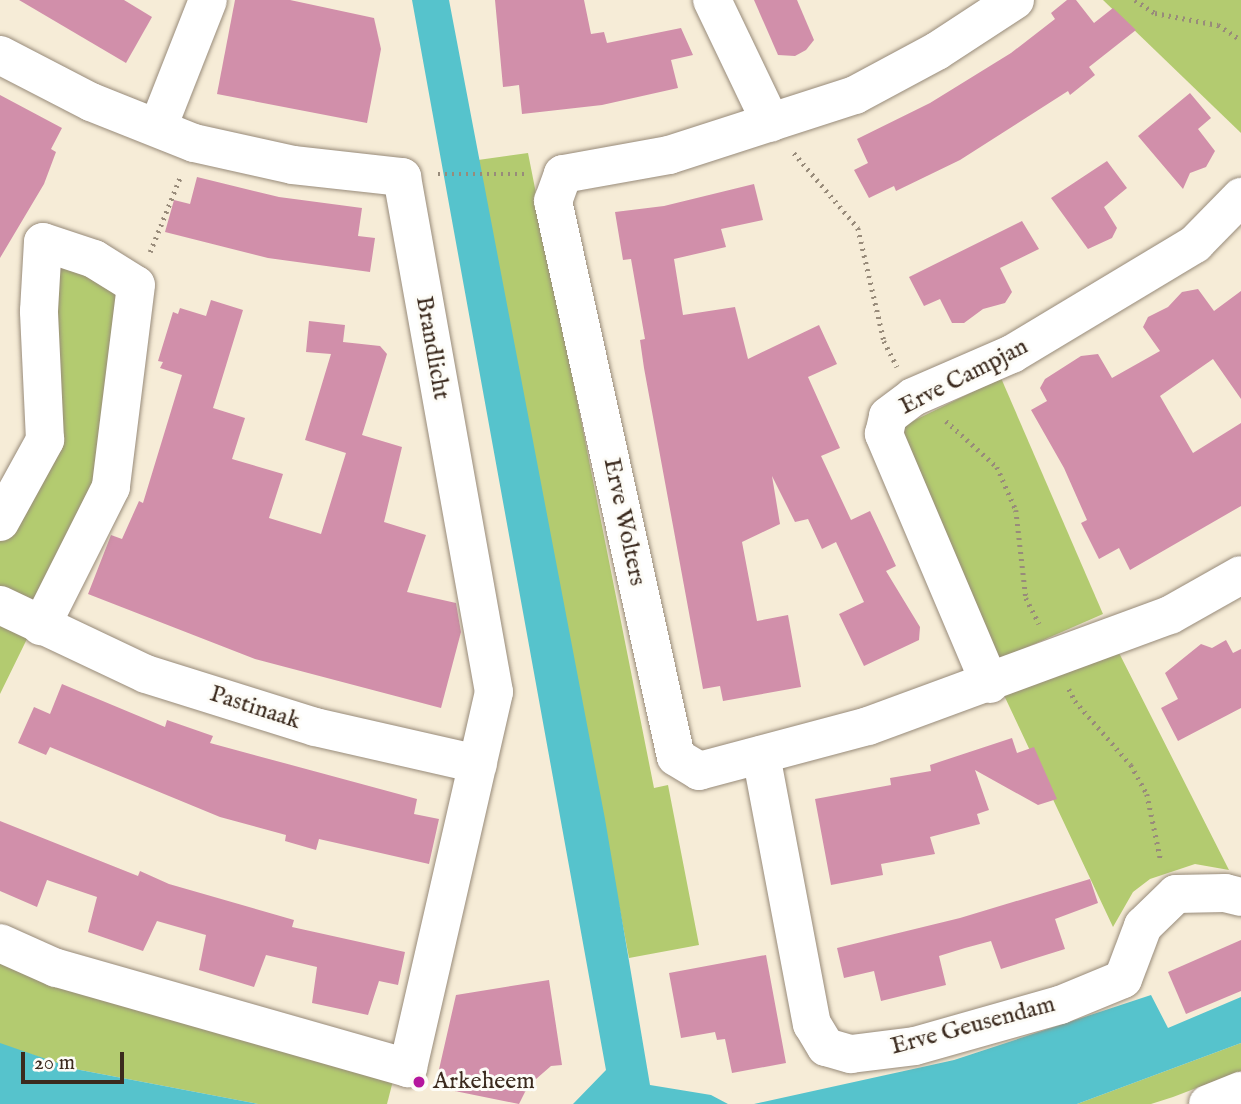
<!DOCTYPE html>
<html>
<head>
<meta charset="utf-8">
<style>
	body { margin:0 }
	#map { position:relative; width:1241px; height:1104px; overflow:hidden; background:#f6ecd7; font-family:"IM FELL English",serif }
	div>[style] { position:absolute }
	.green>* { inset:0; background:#b3cb70 }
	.water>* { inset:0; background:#56c3cc }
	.building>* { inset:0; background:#d18faa }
	.path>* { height:4.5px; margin-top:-2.25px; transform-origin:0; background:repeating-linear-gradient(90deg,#988b7a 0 2px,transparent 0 7px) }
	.roads { filter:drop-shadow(0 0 2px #988b7a) drop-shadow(0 0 2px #988b7a) }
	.minor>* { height:38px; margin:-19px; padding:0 19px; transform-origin:19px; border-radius:19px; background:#fff }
	.tertiary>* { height:38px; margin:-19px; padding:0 19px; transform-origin:19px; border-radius:19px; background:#fff }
	.dots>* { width:19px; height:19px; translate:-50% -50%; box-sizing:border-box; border:4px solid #fdfcf7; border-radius:50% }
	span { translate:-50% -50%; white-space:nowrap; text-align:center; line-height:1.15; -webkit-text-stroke:6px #fdfcf7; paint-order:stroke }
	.street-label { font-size:24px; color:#3b2a1e }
	.poi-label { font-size:24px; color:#3b2a1e }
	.left { translate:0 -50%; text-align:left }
	.scale { position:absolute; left:21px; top:1052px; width:103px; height:32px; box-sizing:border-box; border:4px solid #3b2a1e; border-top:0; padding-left:9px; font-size:21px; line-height:24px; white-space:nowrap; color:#3b2a1e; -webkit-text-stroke:5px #fdfcf7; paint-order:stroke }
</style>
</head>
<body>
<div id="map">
	<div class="green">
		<div style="clip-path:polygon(1103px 0,1241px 0,1241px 133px)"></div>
		<div style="clip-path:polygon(528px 153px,654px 788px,668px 785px,699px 945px,629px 958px,478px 160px)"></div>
		<div style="clip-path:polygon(54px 256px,125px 291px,101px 488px,0 694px,0 538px,55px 435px)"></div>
		<div style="clip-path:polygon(1001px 378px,1103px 614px,998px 660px,904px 444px,905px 425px)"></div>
		<div style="clip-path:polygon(1115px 645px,1229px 870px,1195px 864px,1150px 879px,1133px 892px,1113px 927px,1002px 691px)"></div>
		<div style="clip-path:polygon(0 954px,395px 1073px,387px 1104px,258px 1104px,75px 1069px,0 1044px)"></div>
		<div style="clip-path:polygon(1241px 1043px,1241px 1071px,1173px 1097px,1151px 1104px,1077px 1104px)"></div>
	</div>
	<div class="water">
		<div style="clip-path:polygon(412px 0,449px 0,605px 819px,650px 1085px,711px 1095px,728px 1104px,573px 1104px,606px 1070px)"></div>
		<div style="clip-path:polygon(1151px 995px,1168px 1028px,1241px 997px,1241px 1043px,1077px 1104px,754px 1104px,954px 1060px)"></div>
		<div style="clip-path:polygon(0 1043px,75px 1069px,258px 1104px,0 1104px)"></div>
	</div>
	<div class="building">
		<div style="clip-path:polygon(19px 0,124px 0,152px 17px,126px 63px)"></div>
		<div style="clip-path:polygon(235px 0,290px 0,374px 18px,381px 49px,367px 123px,217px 94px)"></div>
		<div style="clip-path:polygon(495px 0,584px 0,591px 34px,604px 32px,607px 43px,681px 28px,693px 55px,671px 60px,678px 88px,602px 105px,522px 114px,519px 85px,503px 87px)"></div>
		<div style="clip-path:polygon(754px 0,797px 0,814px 40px,806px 50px,795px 56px,778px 55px)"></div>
		<div style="clip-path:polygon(1067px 0,1076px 0,1094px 23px,1113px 8px,1136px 30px,1089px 67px,1095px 75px,1070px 95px,1068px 91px,960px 160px,896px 191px,894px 186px,869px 198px,854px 170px,868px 163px,857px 139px,930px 103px,1011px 53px,1055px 19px,1051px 13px)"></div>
		<div style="clip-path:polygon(1190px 93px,1211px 118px,1198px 129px,1215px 151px,1206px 167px,1190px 173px,1183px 189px,1138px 136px)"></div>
		<div style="clip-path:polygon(0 95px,62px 128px,51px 149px,56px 152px,44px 184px,0 258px)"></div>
		<div style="clip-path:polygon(1107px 161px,1127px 188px,1104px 207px,1117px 228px,1112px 238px,1088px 249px,1051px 198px)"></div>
		<div style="clip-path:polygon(197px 177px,279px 197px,362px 208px,358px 236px,375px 238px,370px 272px,268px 258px,165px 232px,174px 200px,190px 204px)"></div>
		<div style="clip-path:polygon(754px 184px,763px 220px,721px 229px,726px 247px,674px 259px,683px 315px,735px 307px,748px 359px,819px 325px,837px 364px,808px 377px,840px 448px,821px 456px,851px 520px,870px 511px,896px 566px,886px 571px,920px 627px,919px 640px,864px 666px,839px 614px,864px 602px,836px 542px,822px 549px,808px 519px,795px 522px,772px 476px,780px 524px,742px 542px,757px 621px,788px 615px,801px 687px,723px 701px,720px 686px,703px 689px,644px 368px,640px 340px,645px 339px,631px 259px,623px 260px,615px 212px,664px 206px)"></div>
		<div style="clip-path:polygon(1022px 221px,1039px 249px,1000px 268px,1012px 292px,1005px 303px,983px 309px,964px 323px,952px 323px,940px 299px,924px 306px,909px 277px)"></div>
		<div style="clip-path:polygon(1198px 289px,1214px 311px,1241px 291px,1241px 399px,1213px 359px,1160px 396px,1193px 453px,1241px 423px,1241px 506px,1130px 570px,1119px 548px,1099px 559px,1081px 523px,1087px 520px,1064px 468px,1031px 410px,1047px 401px,1040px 388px,1045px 379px,1081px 356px,1098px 354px,1112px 378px,1160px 351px,1143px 327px,1148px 317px,1168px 307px,1182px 292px)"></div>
		<div style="clip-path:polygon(211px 300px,243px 310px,213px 408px,245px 418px,232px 459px,283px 474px,269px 518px,321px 534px,346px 453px,305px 440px,331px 354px,306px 352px,309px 321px,345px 325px,343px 342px,380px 346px,387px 354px,362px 435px,402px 447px,384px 522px,426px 535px,407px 592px,456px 603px,461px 632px,441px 708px,255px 659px,88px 594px,111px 535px,122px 539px,139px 501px,143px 503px,182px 375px,160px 368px,163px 362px,158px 361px,173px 312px,178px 314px,180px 308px,206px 316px)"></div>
		<div style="clip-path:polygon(1226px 640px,1233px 653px,1241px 649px,1241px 708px,1178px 741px,1161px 708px,1178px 699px,1165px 673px,1201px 644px,1212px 648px)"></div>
		<div style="clip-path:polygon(62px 684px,165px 727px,167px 720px,213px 736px,210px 743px,417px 799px,414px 814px,439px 819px,429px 864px,319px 839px,316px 850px,285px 841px,286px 835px,220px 817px,50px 747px,46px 755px,18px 743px,34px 707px,50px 714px)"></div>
		<div style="clip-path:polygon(1012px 738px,1017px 753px,1034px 747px,1057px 799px,1038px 805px,975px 770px,989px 810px,977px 814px,980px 824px,930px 837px,935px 854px,881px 864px,883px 875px,831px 885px,815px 799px,891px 785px,890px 778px,931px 771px,930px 765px)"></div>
		<div style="clip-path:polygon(0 821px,138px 876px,140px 871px,169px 884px,294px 920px,292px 927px,405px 952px,398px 985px,379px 981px,368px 1015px,312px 1003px,317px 967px,266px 955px,254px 987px,199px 970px,206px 935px,157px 921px,143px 951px,88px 932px,97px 897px,47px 880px,37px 907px,0 891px)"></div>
		<div style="clip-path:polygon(1090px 879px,1098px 903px,1055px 919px,1065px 949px,1001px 969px,991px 941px,965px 948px,939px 956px,946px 985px,881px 1001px,874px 971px,844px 978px,837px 948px,960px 918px)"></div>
		<div style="clip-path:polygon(1241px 940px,1241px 991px,1186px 1014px,1168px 972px)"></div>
		<div style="clip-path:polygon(766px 955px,786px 1063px,732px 1073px,725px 1039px,717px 1040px,715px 1032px,681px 1038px,669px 973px)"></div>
		<div style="clip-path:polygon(549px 980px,562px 1065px,551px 1066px,528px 1086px,519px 1104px,435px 1087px,456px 995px)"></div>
	</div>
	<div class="path">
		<div style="left:1135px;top:0;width:24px;rotate:33deg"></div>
		<div style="left:1155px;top:13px;width:64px;rotate:10.8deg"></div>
		<div style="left:1218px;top:25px;width:27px;rotate:33deg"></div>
		<div style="left:794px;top:153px;width:99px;rotate:49.5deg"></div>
		<div style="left:858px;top:228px;width:116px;rotate:77deg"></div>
		<div style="left:884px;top:341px;width:29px;rotate:63deg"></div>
		<div style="left:438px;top:174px;width:86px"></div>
		<div style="left:150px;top:252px;width:83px;rotate:-68.1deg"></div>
		<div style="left:946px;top:421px;width:69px;rotate:42deg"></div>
		<div style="left:997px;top:467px;width:47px;rotate:66.2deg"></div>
		<div style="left:1016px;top:510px;width:89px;rotate:83.5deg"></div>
		<div style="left:1026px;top:598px;width:29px;rotate:63deg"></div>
		<div style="left:1069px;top:689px;width:13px;rotate:63deg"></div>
		<div style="left:1075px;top:701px;width:85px;rotate:48.8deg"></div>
		<div style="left:1131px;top:765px;width:33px;rotate:61deg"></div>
		<div style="left:1147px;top:794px;width:68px;rotate:78.2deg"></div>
	</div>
	<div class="roads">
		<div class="minor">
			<div style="left:712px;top:0;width:136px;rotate:64.4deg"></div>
			<div style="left:1015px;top:0;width:93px;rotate:146.8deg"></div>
			<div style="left:937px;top:51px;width:93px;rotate:151.8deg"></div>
			<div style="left:855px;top:95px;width:195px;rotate:162.1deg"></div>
			<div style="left:669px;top:155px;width:108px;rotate:169.8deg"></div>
			<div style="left:563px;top:174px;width:29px;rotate:110deg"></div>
			<div style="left:553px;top:201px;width:569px;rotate:77.53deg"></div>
			<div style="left:676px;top:757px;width:27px;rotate:31deg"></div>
			<div style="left:699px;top:771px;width:175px;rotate:-14.9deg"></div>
			<div style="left:868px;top:726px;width:322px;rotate:-20.2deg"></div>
			<div style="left:1170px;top:615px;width:81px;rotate:-29.4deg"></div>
			<div style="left:0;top:55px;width:102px;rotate:27.3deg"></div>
			<div style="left:91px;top:102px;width:111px;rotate:21.7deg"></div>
			<div style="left:194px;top:143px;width:101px;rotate:12.5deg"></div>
			<div style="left:293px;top:165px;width:110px;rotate:6.3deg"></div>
			<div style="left:402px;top:177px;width:523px;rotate:79.87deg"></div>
			<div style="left:494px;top:692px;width:386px;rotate:102.9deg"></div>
			<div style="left:408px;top:1068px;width:366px;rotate:-164.1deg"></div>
			<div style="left:56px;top:968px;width:61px;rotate:-155.9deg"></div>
			<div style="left:158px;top:127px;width:136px;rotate:-68.5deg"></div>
			<div style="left:0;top:522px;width:94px;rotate:-61.2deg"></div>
			<div style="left:45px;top:440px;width:129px;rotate:-92.7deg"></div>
			<div style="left:39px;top:311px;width:69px;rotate:-86.7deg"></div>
			<div style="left:43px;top:242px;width:54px;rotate:18.4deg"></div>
			<div style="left:94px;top:259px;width:49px;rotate:31.8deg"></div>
			<div style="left:136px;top:285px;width:204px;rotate:97.1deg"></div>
			<div style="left:111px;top:487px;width:156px;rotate:116.7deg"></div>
			<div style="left:0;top:605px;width:161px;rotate:25.3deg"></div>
			<div style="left:146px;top:674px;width:177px;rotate:17.4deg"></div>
			<div style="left:315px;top:727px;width:167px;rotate:12.8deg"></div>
			<div style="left:990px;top:684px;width:272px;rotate:-113deg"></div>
			<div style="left:884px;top:434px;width:18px;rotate:-77deg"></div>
			<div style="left:888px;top:416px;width:31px;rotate:-37deg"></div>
			<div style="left:913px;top:397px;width:108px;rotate:-23.5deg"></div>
			<div style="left:1012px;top:354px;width:214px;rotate:-31deg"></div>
			<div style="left:1195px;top:244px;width:66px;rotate:-45.6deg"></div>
			<div style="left:761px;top:755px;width:274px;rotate:79.3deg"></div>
			<div style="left:812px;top:1024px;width:27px;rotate:59deg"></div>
			<div style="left:826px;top:1047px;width:26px;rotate:16deg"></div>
			<div style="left:851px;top:1054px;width:64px;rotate:-7.1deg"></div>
			<div style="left:915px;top:1046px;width:151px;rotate:-15.8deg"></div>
			<div style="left:1060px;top:1005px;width:68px;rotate:-22.4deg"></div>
			<div style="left:1123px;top:979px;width:57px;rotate:-69.3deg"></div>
			<div style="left:1143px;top:926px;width:46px;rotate:-44.1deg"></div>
			<div style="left:1176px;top:894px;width:49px;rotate:-1.2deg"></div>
			<div style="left:1225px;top:893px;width:16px;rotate:14deg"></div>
		</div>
		<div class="tertiary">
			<div style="left:1208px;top:1104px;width:35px;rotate:-22deg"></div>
		</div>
	</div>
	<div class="dots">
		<div style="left:419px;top:1082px;background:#b5179e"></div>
	</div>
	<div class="street-label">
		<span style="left:432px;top:348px;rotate:80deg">Brandlicht</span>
		<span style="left:964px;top:377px;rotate:-27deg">Erve Campjan</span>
		<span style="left:624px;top:522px;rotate:78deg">Erve Wolters</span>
		<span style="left:255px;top:708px;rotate:18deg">Pastinaak</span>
		<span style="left:973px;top:1026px;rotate:-15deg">Erve Geusendam</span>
	</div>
	<div class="poi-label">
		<span class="left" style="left:433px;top:1082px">Arkeheem</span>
	</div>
	<div class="scale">20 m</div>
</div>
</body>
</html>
